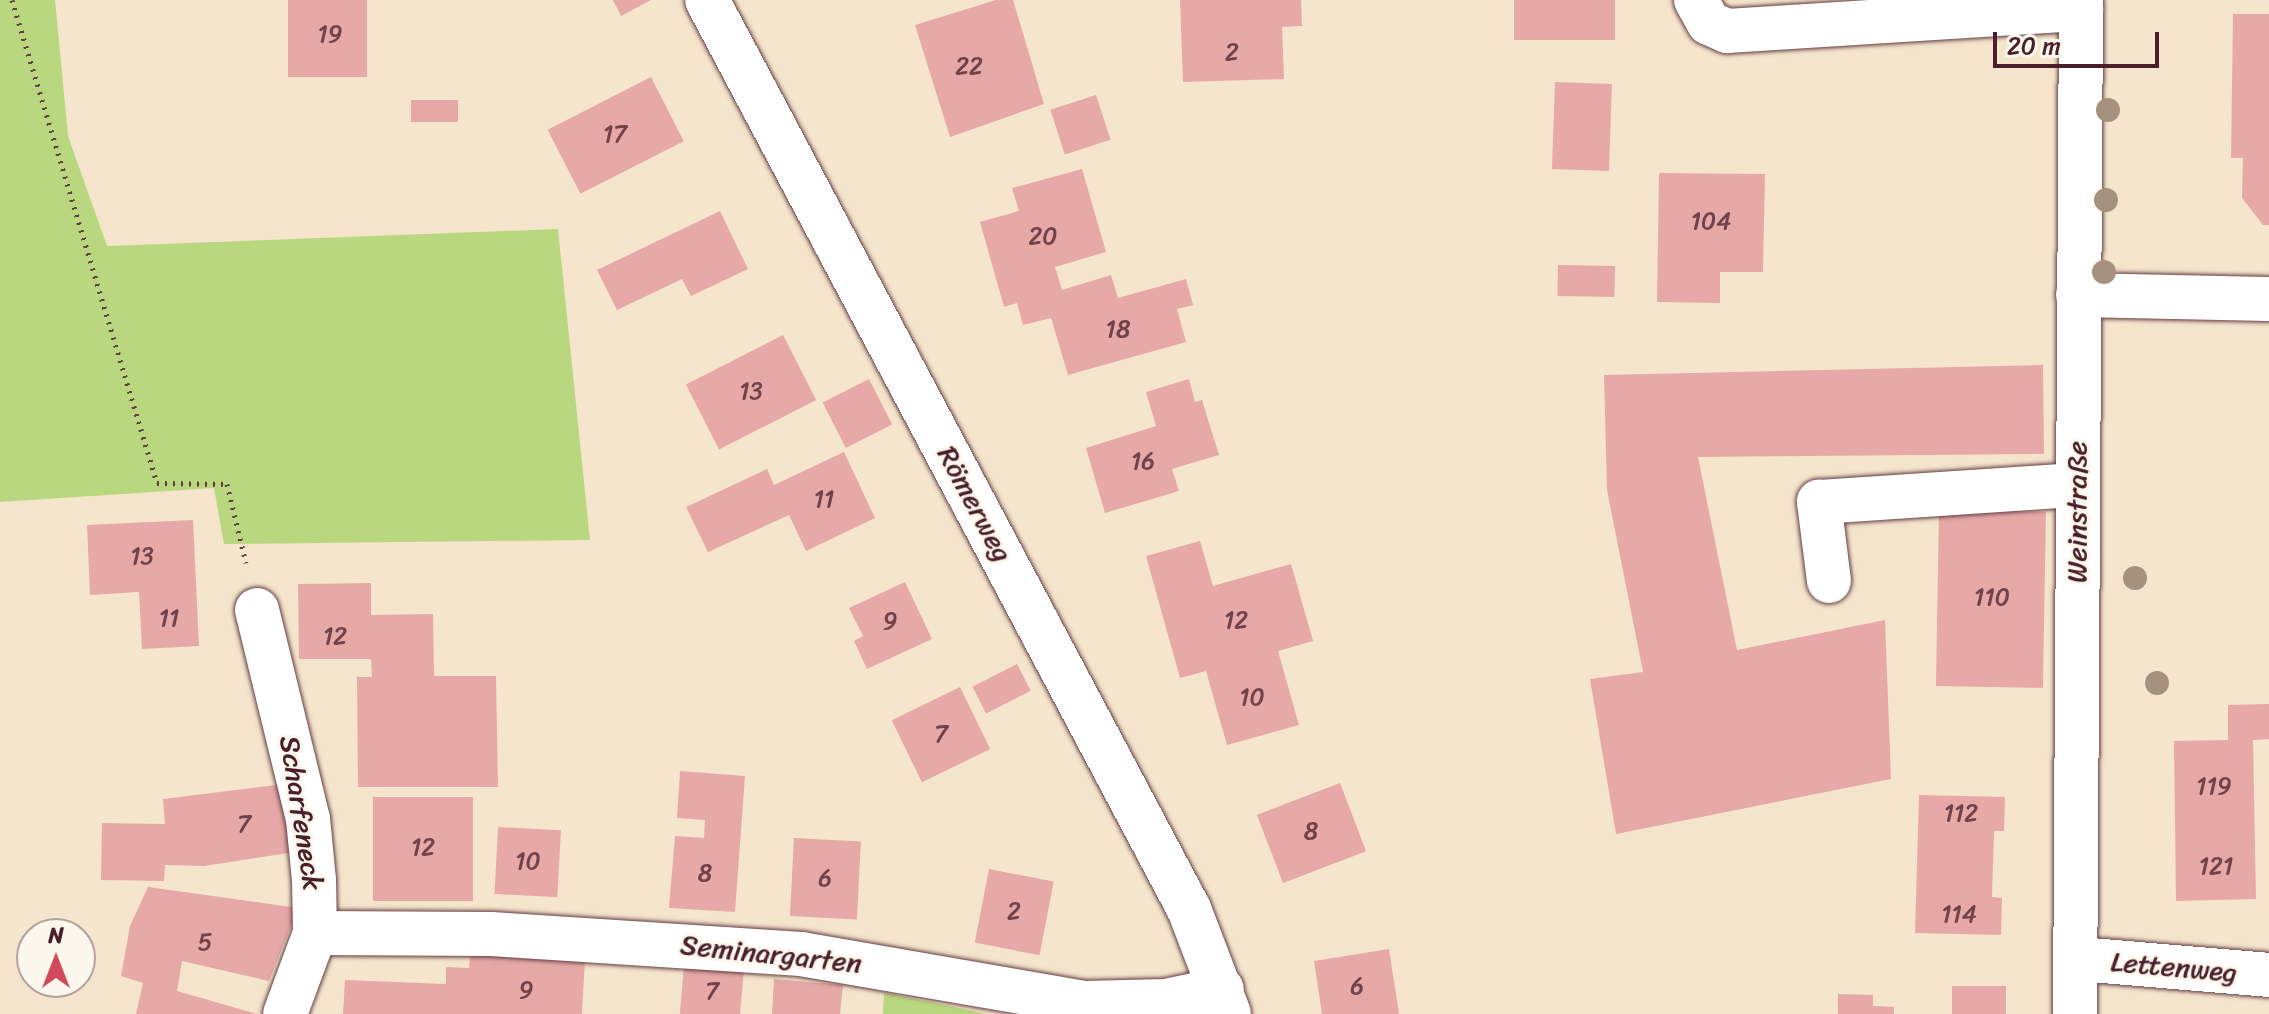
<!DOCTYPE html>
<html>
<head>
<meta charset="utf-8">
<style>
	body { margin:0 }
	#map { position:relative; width:2269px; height:1014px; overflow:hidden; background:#f5e5cc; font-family:Sriracha,sans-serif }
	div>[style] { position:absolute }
	.green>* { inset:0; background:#b9d77e }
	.building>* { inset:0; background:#e6a9a7; transform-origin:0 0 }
	.path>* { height:5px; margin-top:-2.5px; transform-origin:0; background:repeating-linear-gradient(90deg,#643d43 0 2px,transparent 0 8px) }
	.roads { filter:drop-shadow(0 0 2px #643d43) drop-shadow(0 0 2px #643d43) }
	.minor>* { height:44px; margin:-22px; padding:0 22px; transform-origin:22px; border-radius:22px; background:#fff }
	.trees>* { width:24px; height:24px; margin:-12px; border-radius:50%; background:#a6917f }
	span { translate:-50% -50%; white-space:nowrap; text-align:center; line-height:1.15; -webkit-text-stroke:6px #fbf7ec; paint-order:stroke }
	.number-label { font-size:24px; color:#71424a }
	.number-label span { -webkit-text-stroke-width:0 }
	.street-label { font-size:28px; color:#4a1f2b }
	.north { position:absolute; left:16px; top:918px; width:80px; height:80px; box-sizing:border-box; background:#fbf7ec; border:2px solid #b4a19f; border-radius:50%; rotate:0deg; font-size:22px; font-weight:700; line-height:32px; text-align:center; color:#4a1f2b }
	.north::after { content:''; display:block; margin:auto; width:28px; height:36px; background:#d1495b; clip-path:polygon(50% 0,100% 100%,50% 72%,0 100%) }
	.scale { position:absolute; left:1993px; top:32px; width:166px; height:36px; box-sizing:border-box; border:4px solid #4a1f2b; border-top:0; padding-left:10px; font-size:24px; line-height:28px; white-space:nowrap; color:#4a1f2b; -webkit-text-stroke:6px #fbf7ec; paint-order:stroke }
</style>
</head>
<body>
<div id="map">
	<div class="green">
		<div style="clip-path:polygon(0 0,55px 0,68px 136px,107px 246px,558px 229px,590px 540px,224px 544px,214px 488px,0 502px)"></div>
		<div style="clip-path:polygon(884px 993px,935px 1003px,987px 1014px,883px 1014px)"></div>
	</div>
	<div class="building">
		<div style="left:288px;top:0;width:79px;height:77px"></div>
		<div style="clip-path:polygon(613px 0,651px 0,621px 16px)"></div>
		<div style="clip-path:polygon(996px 0,1013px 0,1044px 104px,950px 137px,915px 25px)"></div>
		<div style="clip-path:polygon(1180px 0,1301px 0,1302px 26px,1282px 27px,1284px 79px,1183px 82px)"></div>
		<div style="left:1514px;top:0;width:101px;height:40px"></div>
		<div style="clip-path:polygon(2233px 14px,2269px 14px,2269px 225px,2263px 225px,2242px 198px,2243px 158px,2231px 158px)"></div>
		<div style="left:651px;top:77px;width:72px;height:116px;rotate:63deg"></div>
		<div style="left:1555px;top:82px;width:57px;height:87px;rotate:2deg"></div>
		<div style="left:1096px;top:95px;width:47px;height:48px;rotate:72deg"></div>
		<div style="left:458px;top:100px;width:22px;height:47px;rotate:90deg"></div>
		<div style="clip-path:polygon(1082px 169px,1106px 252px,1055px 267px,1062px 290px,1111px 275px,1118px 298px,1186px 279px,1193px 305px,1177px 309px,1186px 342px,1068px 375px,1051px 318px,1023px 325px,1017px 303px,1004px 307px,980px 222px,1019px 211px,1012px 188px)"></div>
		<div style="clip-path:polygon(1659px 173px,1765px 174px,1763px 272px,1720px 272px,1720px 303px,1657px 302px)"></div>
		<div style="clip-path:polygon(720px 211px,748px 269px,691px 296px,682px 279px,617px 310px,597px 270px)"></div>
		<div style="left:1558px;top:265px;width:57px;height:31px;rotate:1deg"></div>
		<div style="left:783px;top:335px;width:73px;height:109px;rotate:63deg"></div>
		<div style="clip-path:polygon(2043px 365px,2044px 454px,1698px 457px,1737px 650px,1885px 620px,1891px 779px,1616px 834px,1590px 679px,1643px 672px,1607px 490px,1604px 375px)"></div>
		<div style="left:869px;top:379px;width:51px;height:52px;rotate:63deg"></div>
		<div style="clip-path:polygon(1189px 379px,1195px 402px,1202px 400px,1219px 455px,1172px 469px,1179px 491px,1105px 513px,1086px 448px,1156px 426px,1146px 392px)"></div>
		<div style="clip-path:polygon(844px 452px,875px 518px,806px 551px,789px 515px,708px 552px,686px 507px,767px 469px,774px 485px)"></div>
		<div style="left:1939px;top:510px;width:107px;height:176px;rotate:1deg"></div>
		<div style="clip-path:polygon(193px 520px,199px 646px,142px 649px,139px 592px,90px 595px,87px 525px)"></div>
		<div style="clip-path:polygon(1200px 541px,1213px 586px,1291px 564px,1313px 641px,1278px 651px,1299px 725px,1227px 745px,1206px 671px,1180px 678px,1146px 556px)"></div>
		<div style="clip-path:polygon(905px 582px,932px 639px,867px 669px,854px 641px,863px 636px,849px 608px)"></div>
		<div style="clip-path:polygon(371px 583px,371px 615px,433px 614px,434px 676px,496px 676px,498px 787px,358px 787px,357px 677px,372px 677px,371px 659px,299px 659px,298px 584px)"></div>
		<div style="left:1017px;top:664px;width:30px;height:50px;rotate:63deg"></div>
		<div style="left:960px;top:687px;width:69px;height:76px;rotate:64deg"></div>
		<div style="clip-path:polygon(2269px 704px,2269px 739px,2253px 740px,2256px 899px,2176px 901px,2174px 741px,2228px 740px,2228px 705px)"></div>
		<div style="clip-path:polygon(680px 771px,745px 776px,735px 912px,669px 908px,675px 836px,704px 838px,705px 820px,677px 818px)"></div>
		<div style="left:1340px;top:783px;width:73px;height:89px;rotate:69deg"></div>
		<div style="clip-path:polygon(284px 784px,295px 852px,204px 866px,165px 865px,164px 881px,101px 880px,102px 823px,165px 824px,163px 799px)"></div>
		<div style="clip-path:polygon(1919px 795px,2005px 797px,2004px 831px,1994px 831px,1993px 865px,1992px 897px,2002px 898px,2001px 935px,1915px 933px)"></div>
		<div style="left:373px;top:797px;width:100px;height:104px"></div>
		<div style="left:498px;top:827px;width:63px;height:67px;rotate:3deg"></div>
		<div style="left:794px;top:838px;width:67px;height:78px;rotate:3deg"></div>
		<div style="left:989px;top:869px;width:66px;height:75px;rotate:11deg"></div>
		<div style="clip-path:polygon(148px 887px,298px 908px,269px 981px,182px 961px,177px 991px,257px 1014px,136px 1014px,143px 983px,121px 976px,130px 926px)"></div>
		<div style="clip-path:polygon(1389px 949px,1399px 1014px,1322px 1014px,1314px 961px)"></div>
		<div style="clip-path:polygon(470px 953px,585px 958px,582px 1014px,343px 1014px,345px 980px,446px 984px,446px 967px,469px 968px)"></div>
		<div style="left:684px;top:966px;width:60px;height:48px;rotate:5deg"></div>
		<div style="clip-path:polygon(774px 979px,843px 985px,840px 1014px,772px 1014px)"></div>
		<div style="left:1952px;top:986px;width:54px;height:28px"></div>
		<div style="clip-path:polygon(1838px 994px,1873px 995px,1873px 1006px,1894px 1007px,1894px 1014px,1838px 1014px)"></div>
	</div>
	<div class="path">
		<div style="left:12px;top:0;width:504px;rotate:73.29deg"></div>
		<div style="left:157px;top:483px;width:70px;rotate:0.8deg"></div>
		<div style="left:227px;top:484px;width:81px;rotate:76.5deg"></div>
	</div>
	<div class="roads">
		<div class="minor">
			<div style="left:707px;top:0;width:1029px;rotate:62.07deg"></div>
			<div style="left:1189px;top:909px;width:112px;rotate:69.1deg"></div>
			<div style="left:1696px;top:0;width:26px;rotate:61deg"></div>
			<div style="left:1709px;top:23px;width:20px;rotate:24deg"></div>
			<div style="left:1727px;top:31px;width:355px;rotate:-3.6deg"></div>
			<div style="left:2078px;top:295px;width:191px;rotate:1.2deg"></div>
			<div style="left:1829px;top:581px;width:80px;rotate:-97.2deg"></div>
			<div style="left:1819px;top:502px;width:259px;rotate:-3.8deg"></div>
			<div style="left:257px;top:610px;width:215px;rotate:76.3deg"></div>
			<div style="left:308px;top:819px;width:61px;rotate:84.4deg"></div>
			<div style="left:314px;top:880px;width:53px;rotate:88.9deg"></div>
			<div style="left:315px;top:933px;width:86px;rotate:110.3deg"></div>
			<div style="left:315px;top:933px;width:176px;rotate:0.3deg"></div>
			<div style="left:491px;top:934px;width:311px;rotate:3.7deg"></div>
			<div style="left:801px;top:954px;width:287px;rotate:9.8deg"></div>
			<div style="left:1084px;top:1003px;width:82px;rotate:-1.4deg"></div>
			<div style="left:1166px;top:1001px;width:57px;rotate:-12.1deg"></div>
			<div style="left:2079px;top:959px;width:191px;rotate:4.8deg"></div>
			<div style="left:2075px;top:1014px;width:1014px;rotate:-89.66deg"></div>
		</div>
	</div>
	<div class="trees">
		<div style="left:2108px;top:110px"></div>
		<div style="left:2106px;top:200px"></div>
		<div style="left:2104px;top:272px"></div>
		<div style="left:2135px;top:578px"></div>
		<div style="left:2157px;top:683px"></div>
	</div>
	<div class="number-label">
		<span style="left:330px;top:35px">19</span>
		<span style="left:1232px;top:53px">2</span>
		<span style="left:969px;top:67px">22</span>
		<span style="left:615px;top:135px">17</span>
		<span style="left:1711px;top:222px">104</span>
		<span style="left:1043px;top:237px">20</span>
		<span style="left:1118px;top:330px">18</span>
		<span style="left:751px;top:392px">13</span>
		<span style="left:1143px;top:462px">16</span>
		<span style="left:824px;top:500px">11</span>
		<span style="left:142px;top:557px">13</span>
		<span style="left:1992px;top:598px">110</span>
		<span style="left:169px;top:619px">11</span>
		<span style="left:1236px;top:621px">12</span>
		<span style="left:890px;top:622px">9</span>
		<span style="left:335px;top:637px">12</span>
		<span style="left:1252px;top:698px">10</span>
		<span style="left:941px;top:735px">7</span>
		<span style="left:2214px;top:787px">119</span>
		<span style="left:1961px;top:814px">112</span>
		<span style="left:244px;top:825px">7</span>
		<span style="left:1311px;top:832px">8</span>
		<span style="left:423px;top:848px">12</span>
		<span style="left:528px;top:862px">10</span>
		<span style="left:2216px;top:867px">121</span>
		<span style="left:705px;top:874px">8</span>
		<span style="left:825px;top:879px">6</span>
		<span style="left:1014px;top:912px">2</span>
		<span style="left:1959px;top:915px">114</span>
		<span style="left:205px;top:943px">5</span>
		<span style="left:1357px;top:987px">6</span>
		<span style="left:526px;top:991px">9</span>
		<span style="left:712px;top:992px">7</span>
	</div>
	<div class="street-label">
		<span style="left:975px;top:504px;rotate:62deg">Römerweg</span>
		<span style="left:2077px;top:512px;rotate:-90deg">Weinstraße</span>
		<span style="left:301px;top:813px;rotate:81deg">Scharfeneck</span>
		<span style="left:771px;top:954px;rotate:6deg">Seminargarten</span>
		<span style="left:2174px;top:967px;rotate:5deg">Lettenweg</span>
	</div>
	<div class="north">N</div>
	<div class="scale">20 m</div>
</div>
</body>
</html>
